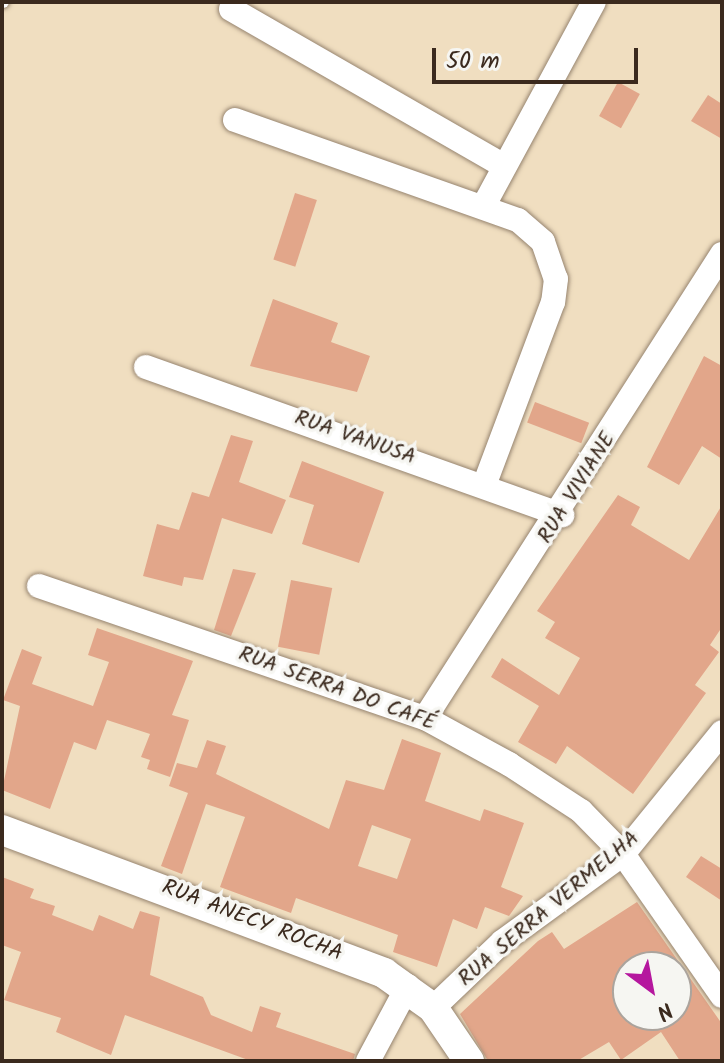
<!DOCTYPE html>
<html>
<head>
<meta charset="utf-8">
<style>
	body { margin:0 }
	#map { position:relative; width:724px; height:1063px; overflow:hidden; background:#f0dec0; font-family:Kalam,sans-serif }
	div>[style] { position:absolute }
	.building>* { inset:0; background:#e2a68a; transform-origin:0 0 }
	.roads { filter:drop-shadow(0 0 2px #96846f) drop-shadow(0 0 2px #96846f) }
	.service>* { height:12px; margin:-6px; padding:0 6px; transform-origin:6px; border-radius:6px; background:#fff }
	.minor>* { height:24px; margin:-12px; padding:0 12px; transform-origin:12px; border-radius:12px; background:#fff }
	.tertiary>* { height:30px; margin:-15px; padding:0 15px; transform-origin:15px; border-radius:15px; background:#fff }
	span { translate:-50% -50%; white-space:nowrap; text-align:center; line-height:1.15; -webkit-text-stroke:7px #f6f6f2; paint-order:stroke }
	.street-label { font-size:22px; color:#3b2a1e }
	.frame { position:absolute; inset:0; border:4px solid #3b2a1e; pointer-events:none }
	.north { position:absolute; left:612px; top:951px; width:80px; height:80px; box-sizing:border-box; background:#f6f6f2; border:2px solid #aba49d; border-radius:50%; rotate:148deg; font-size:22px; font-weight:700; line-height:32px; text-align:center; color:#3b2a1e }
	.north::after { content:''; display:block; margin:auto; width:28px; height:36px; background:#b5179e; clip-path:polygon(50% 0,100% 100%,50% 72%,0 100%) }
	.scale { position:absolute; left:432px; top:48px; width:206px; height:36px; box-sizing:border-box; border:4px solid #3b2a1e; border-top:0; padding-left:10px; font-size:24px; line-height:28px; white-space:nowrap; color:#3b2a1e; -webkit-text-stroke:6px #f6f6f2; paint-order:stroke }
</style>
</head>
<body>
<div id="map">
	<div class="building">
		<div style="left:618px;top:82px;width:25px;height:39px;rotate:29deg"></div>
		<div style="clip-path:polygon(708px 95px,722px 104px,722px 139px,691px 121px)"></div>
		<div style="left:295px;top:193px;width:23px;height:70px;rotate:18deg"></div>
		<div style="clip-path:polygon(273px 299px,338px 323px,331px 342px,370px 356px,357px 392px,250px 366px)"></div>
		<div style="clip-path:polygon(704px 356px,722px 366px,722px 459px,702px 446px,679px 485px,647px 467px)"></div>
		<div style="left:535px;top:402px;width:58px;height:22px;rotate:21deg"></div>
		<div style="clip-path:polygon(231px 435px,253px 441px,239px 482px,286px 500px,272px 534px,222px 518px,203px 580px,184px 577px,182px 586px,143px 576px,157px 524px,179px 530px,192px 492px,209px 497px)"></div>
		<div style="clip-path:polygon(302px 461px,384px 492px,359px 563px,302px 544px,314px 505px,289px 497px)"></div>
		<div style="clip-path:polygon(618px 495px,640px 507px,631px 525px,689px 560px,722px 505px,722px 627px,710px 645px,719px 652px,695px 685px,706px 693px,633px 794px,567px 746px,556px 764px,518px 742px,539px 706px,491px 677px,502px 658px,559px 695px,580px 658px,545px 638px,555px 622px,537px 611px)"></div>
		<div style="clip-path:polygon(233px 569px,256px 573px,231px 636px,214px 630px)"></div>
		<div style="left:291px;top:580px;width:42px;height:68px;rotate:11deg"></div>
		<div style="clip-path:polygon(97px 628px,193px 661px,172px 715px,189px 720px,170px 777px,147px 769px,150px 760px,141px 757px,150px 734px,107px 720px,96px 750px,74px 742px,50px 809px,2px 790px,20px 706px,3px 700px,22px 649px,42px 657px,32px 684px,93px 706px,109px 662px,88px 655px)"></div>
		<div style="clip-path:polygon(evenodd,402px 739px,441px 753px,425px 801px,480px 821px,484px 809px,524px 823px,501px 887px,523px 896px,509px 916px,485px 907px,477px 929px,453px 919px,437px 967px,393px 952px,398px 935px,296px 898px,291px 913px,220px 887px,245px 817px,206px 804px,182px 874px,161px 866px,188px 793px,169px 786px,177px 763px,197px 768px,207px 740px,226px 746px,216px 774px,329px 829px,346px 780px,384px 790px,402px 739px,372px 825px,411px 839px,397px 879px,358px 866px,372px 825px)"></div>
		<div style="clip-path:polygon(701px 856px,722px 869px,722px 901px,686px 877px)"></div>
		<div style="clip-path:polygon(2px 877px,34px 889px,30px 898px,55px 906px,52px 915px,93px 931px,99px 915px,133px 929px,140px 911px,160px 917px,150px 975px,203px 997px,211px 1015px,252px 1032px,260px 1006px,281px 1013px,276px 1027px,355px 1054px,353px 1061px,251px 1061px,125px 1015px,111px 1055px,56px 1032px,61px 1018px,4px 1000px,21px 952px,2px 945px)"></div>
		<div style="clip-path:polygon(evenodd,637px 902px,722px 1024px,722px 1061px,680px 1061px,661px 1032px,621px 1060px,609px 1042px,577px 1061px,488px 1061px,460px 1014px,538px 941px,552px 932px,564px 949px,637px 902px,628px 967px,676px 967px,676px 1015px,628px 1015px,628px 967px)"></div>
	</div>
	<div class="roads">
		<div class="service">
			<div style="left:2px;top:2px;width:1px"></div>
		</div>
		<div class="minor">
			<div style="left:231px;top:9px;width:313px;rotate:29.9deg"></div>
			<div style="left:235px;top:120px;width:300px;rotate:19.5deg"></div>
			<div style="left:518px;top:220px;width:33px;rotate:41deg"></div>
			<div style="left:543px;top:242px;width:39px;rotate:71deg"></div>
			<div style="left:556px;top:279px;width:23px;rotate:97deg"></div>
			<div style="left:553px;top:302px;width:193px;rotate:110.6deg"></div>
			<div style="left:483px;top:207px;width:233px;rotate:-61.6deg"></div>
			<div style="left:146px;top:367px;width:442px;rotate:19.6deg"></div>
			<div style="left:39px;top:586px;width:408px;rotate:18.9deg"></div>
			<div style="left:425px;top:718px;width:96px;rotate:28.7deg"></div>
			<div style="left:509px;top:764px;width:86px;rotate:33.1deg"></div>
			<div style="left:581px;top:811px;width:60px;rotate:45.7deg"></div>
			<div style="left:623px;top:854px;width:173px;rotate:55.1deg"></div>
			<div style="left:425px;top:718px;width:551px;rotate:-57.38deg"></div>
			<div style="left:433px;top:1008px;width:95px;rotate:-43.7deg"></div>
			<div style="left:502px;top:942px;width:150px;rotate:-36deg"></div>
			<div style="left:623px;top:854px;width:157px;rotate:-50.9deg"></div>
			<div style="left:368px;top:1061px;width:85px;rotate:-61.9deg"></div>
		</div>
		<div class="tertiary">
			<div style="left:2px;top:830px;width:408px;rotate:20.5deg"></div>
			<div style="left:384px;top:973px;width:60px;rotate:35.5deg"></div>
			<div style="left:433px;top:1008px;width:64px;rotate:55.8deg"></div>
		</div>
	</div>
	<div class="street-label">
		<span style="left:355px;top:438px;rotate:19deg">RUA VANUSA</span>
		<span style="left:577px;top:488px;rotate:-58deg">RUA VIVIANE</span>
		<span style="left:337px;top:689px;rotate:20deg">RUA SERRA DO CAFÉ</span>
		<span style="left:549px;top:909px;rotate:-40deg">RUA SERRA VERMELHA</span>
		<span style="left:252px;top:921px;rotate:21deg">RUA ANECY ROCHA</span>
	</div>
	<div class="frame"></div>
	<div class="north">N</div>
	<div class="scale">50 m</div>
</div>
</body>
</html>
